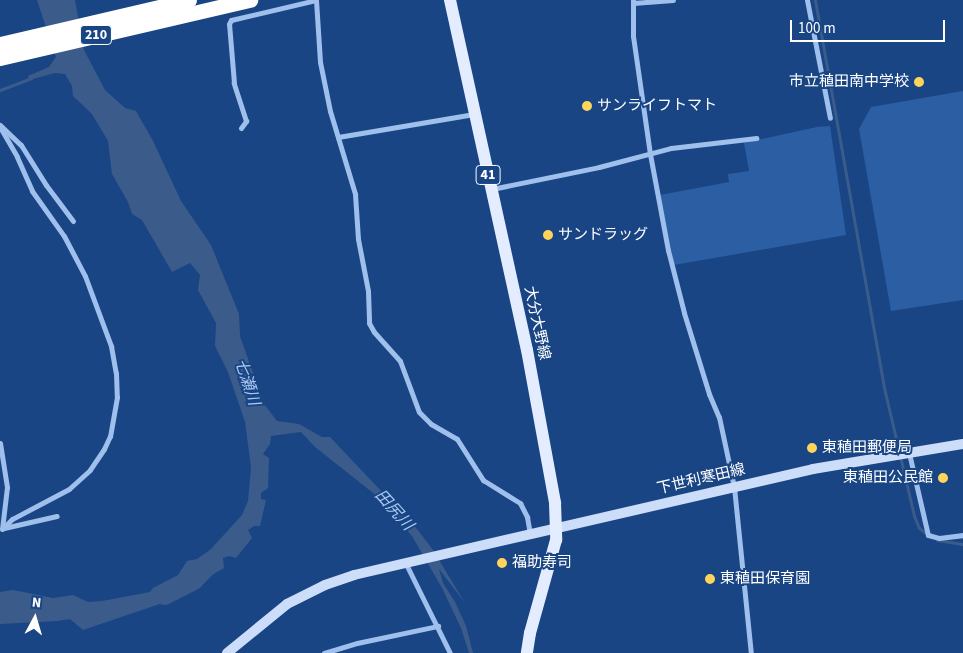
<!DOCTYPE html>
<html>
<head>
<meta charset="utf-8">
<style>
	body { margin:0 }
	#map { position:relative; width:963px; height:653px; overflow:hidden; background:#194584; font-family:"Source Sans 3","Noto Sans JP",sans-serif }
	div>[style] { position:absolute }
	.green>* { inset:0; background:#2c5ea3 }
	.water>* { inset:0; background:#3b5c8b }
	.stream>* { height:3px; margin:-1.5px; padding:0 1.5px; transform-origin:1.5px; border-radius:1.5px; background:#3b5c8b }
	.river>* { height:19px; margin:-9.5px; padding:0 9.5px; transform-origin:9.5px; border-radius:9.5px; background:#3b5c8b }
	.street>* { height:5px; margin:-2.5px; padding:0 2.5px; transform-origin:2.5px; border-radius:2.5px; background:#9fbfec }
	.secondary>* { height:10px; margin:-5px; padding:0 5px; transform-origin:5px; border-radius:5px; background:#cbddf8 }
	.primary>* { height:12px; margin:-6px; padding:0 6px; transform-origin:6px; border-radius:6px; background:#e3edff }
	.highway>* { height:15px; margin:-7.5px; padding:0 7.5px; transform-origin:7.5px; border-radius:7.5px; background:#fff }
	.dots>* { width:14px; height:14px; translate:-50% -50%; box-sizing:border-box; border:2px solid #194584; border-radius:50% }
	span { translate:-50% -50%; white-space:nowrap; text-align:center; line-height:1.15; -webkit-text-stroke:4px #194584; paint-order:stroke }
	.shield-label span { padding:1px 4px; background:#194584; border:1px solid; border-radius:4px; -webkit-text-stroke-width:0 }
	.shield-label { font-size:14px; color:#fff; font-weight:700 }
	.poi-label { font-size:15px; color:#fff }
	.right { translate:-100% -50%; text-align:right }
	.left { translate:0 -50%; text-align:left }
	.street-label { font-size:15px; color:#fff }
	.water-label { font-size:16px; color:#aac9f3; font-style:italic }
	.north { position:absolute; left:10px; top:593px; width:50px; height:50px; -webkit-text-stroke:4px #194584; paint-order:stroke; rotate:6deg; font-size:14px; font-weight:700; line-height:20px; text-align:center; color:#fff }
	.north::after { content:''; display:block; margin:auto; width:18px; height:22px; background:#fff; clip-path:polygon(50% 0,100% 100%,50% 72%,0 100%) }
	.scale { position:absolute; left:790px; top:20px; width:155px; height:22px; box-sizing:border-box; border:2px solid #fff; border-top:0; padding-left:6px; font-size:15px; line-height:18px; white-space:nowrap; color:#fff; -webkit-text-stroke:4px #194584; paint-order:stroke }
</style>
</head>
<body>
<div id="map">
	<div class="green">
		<div style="clip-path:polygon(963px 91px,963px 300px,891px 311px,859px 129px,871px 107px)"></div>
		<div style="clip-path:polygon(830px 126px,846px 235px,674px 265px,660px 195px,729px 182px,728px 174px,749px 171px,744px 143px,817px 127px)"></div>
	</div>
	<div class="water">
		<div style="clip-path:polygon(37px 0,75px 0,84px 50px,105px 90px,125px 108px,136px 111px,153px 141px,181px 201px,211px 245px,239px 314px,240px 336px,264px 404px,277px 421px,299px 424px,322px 437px,330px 437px,417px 529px,433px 550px,465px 603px,439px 569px,443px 583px,455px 602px,466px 626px,473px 653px,469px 653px,461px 628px,442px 588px,412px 536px,402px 525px,404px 524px,387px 504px,315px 447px,301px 432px,271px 436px,270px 444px,263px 454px,269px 458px,268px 488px,261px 493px,261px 499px,266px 500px,260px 526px,254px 526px,248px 530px,252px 538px,236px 558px,229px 556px,223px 558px,224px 568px,205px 579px,189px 578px,186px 583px,191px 590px,189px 594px,83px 630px,70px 619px,57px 621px,0 624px,0 592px,13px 590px,53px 598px,73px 595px,88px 602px,102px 601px,150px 592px,153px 588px,178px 575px,187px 561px,197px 559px,211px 549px,242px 515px,248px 501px,251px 467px,245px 422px,228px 372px,215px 346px,216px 323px,198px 290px,200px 275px,190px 263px,172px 272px,142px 220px,132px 214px,128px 202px,112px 174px,108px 141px,92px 114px,73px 96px,72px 86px,65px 74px,55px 73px,29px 80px,28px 76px,49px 67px,56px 57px)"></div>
	</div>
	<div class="stream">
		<div style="left:815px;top:0;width:398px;rotate:79.9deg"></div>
		<div style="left:885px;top:392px;width:127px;rotate:76.8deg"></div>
		<div style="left:914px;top:516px;width:13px;rotate:67deg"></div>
		<div style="left:919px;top:528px;width:10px;rotate:37deg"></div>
		<div style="left:0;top:90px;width:34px;rotate:-21deg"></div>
		<div style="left:937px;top:540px;width:26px;rotate:9deg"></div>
	</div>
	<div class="river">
		<div style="left:164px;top:595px;width:33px;rotate:-27deg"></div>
		<div style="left:193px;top:580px;width:27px;rotate:-45deg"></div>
	</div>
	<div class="street">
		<div style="left:316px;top:0;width:62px;rotate:86.3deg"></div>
		<div style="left:320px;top:62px;width:50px;rotate:78.5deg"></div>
		<div style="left:330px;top:111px;width:87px;rotate:73.2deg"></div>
		<div style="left:355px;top:194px;width:45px;rotate:86.2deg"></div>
		<div style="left:358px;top:239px;width:53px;rotate:79.1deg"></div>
		<div style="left:368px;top:291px;width:32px;rotate:88deg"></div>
		<div style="left:369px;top:323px;width:10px;rotate:61deg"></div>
		<div style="left:374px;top:332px;width:39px;rotate:48deg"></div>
		<div style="left:400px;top:361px;width:54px;rotate:69.6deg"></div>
		<div style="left:419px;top:412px;width:17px;rotate:45deg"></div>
		<div style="left:431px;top:424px;width:30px;rotate:30deg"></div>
		<div style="left:457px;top:439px;width:49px;rotate:57.6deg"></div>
		<div style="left:483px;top:480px;width:44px;rotate:31.9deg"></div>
		<div style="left:520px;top:503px;width:16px;rotate:63deg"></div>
		<div style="left:527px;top:517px;width:17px;rotate:80deg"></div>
		<div style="left:633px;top:0;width:36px;rotate:90deg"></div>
		<div style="left:633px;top:36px;width:119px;rotate:81.8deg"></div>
		<div style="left:650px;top:154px;width:98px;rotate:79.4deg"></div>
		<div style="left:668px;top:250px;width:65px;rotate:75.7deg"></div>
		<div style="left:684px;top:313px;width:85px;rotate:72.8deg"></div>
		<div style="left:709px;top:394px;width:25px;rotate:67deg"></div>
		<div style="left:719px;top:417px;width:72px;rotate:77.9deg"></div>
		<div style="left:734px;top:487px;width:167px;rotate:84.2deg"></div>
		<div style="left:807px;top:0;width:120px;rotate:79deg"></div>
		<div style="left:633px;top:3px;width:40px;rotate:-4.3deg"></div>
		<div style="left:0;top:125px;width:29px;rotate:44deg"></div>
		<div style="left:21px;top:145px;width:47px;rotate:58deg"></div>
		<div style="left:46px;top:185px;width:45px;rotate:53.1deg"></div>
		<div style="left:0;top:127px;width:34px;rotate:60deg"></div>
		<div style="left:17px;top:157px;width:37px;rotate:66deg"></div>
		<div style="left:32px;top:191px;width:55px;rotate:54.6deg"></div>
		<div style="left:64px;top:236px;width:45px;rotate:62.3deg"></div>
		<div style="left:85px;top:276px;width:75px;rotate:69.6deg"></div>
		<div style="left:111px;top:346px;width:27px;rotate:80deg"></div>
		<div style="left:116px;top:373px;width:24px;rotate:88deg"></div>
		<div style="left:117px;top:397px;width:40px;rotate:100deg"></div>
		<div style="left:110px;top:436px;width:14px;rotate:115deg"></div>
		<div style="left:104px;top:449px;width:25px;rotate:124deg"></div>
		<div style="left:90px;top:470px;width:28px;rotate:138deg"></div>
		<div style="left:69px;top:489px;width:64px;rotate:152.2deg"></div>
		<div style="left:12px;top:519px;width:14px;rotate:135deg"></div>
		<div style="left:241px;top:128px;width:9px;rotate:-54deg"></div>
		<div style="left:246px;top:121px;width:40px;rotate:-108deg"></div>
		<div style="left:234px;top:83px;width:59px;rotate:-94.8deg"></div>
		<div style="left:229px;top:24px;width:4px;rotate:-63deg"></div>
		<div style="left:231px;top:20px;width:87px;rotate:-13.2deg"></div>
		<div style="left:338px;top:137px;width:138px;rotate:-9.6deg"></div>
		<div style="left:492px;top:189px;width:109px;rotate:-11.6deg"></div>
		<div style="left:599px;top:167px;width:74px;rotate:-14.8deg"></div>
		<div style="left:671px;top:148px;width:86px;rotate:-6.7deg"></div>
		<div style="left:0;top:443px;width:45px;rotate:81deg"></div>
		<div style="left:7px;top:487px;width:42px;rotate:96.8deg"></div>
		<div style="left:909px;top:453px;width:84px;rotate:77deg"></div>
		<div style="left:928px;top:535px;width:11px;rotate:15deg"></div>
		<div style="left:939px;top:538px;width:24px;rotate:-7deg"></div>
		<div style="left:4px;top:528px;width:54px;rotate:-12.8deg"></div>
		<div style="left:406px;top:564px;width:99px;rotate:63.7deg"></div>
		<div style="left:324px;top:653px;width:34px;rotate:-17deg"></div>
		<div style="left:357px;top:643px;width:83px;rotate:-11.9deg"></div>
	</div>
	<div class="secondary">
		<div style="left:227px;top:653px;width:77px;rotate:-39.2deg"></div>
		<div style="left:287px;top:604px;width:42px;rotate:-26.6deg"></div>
		<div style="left:325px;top:585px;width:31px;rotate:-19deg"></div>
		<div style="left:354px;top:575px;width:471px;rotate:-13deg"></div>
		<div style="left:813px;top:469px;width:152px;rotate:-9.5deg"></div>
	</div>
	<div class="primary">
		<div style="left:450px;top:0;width:358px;rotate:77.6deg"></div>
		<div style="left:527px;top:350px;width:156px;rotate:79.6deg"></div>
		<div style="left:555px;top:503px;width:37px;rotate:88deg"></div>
		<div style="left:556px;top:540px;width:97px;rotate:105.6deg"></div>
		<div style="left:530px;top:633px;width:20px;rotate:99deg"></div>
	</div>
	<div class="highway">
		<div style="left:0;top:44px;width:194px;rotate:-13.1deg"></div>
		<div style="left:0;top:58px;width:257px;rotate:-13.1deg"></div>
	</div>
	<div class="dots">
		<div style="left:919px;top:82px;background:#fed45a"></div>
		<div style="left:587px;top:106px;background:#fed45a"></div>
		<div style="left:548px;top:235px;background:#fed45a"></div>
		<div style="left:812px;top:448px;background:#fed45a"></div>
		<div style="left:943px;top:478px;background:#fed45a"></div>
		<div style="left:502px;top:563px;background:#fed45a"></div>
		<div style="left:710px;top:579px;background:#fed45a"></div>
	</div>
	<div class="shield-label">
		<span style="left:96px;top:35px">210</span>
		<span style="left:488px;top:175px">41</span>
	</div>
	<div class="poi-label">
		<span class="right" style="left:909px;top:82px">市立稙田南中学校</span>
		<span class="left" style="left:597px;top:106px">サンライフトマト</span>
		<span class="left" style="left:558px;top:235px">サンドラッグ</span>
		<span class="left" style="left:822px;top:448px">東稙田郵便局</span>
		<span class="right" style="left:933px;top:478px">東稙田公民館</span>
		<span class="left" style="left:512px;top:563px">福助寿司</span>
		<span class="left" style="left:720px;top:579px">東稙田保育園</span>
	</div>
	<div class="street-label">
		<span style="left:537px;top:323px;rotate:78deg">大分大野線</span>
		<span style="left:701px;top:479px;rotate:-13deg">下世利寒田線</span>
	</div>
	<div class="water-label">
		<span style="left:247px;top:382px;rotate:72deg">七瀬川</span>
		<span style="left:394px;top:510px;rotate:48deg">田尻川</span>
	</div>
	<div class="north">N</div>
	<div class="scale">100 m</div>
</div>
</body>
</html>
